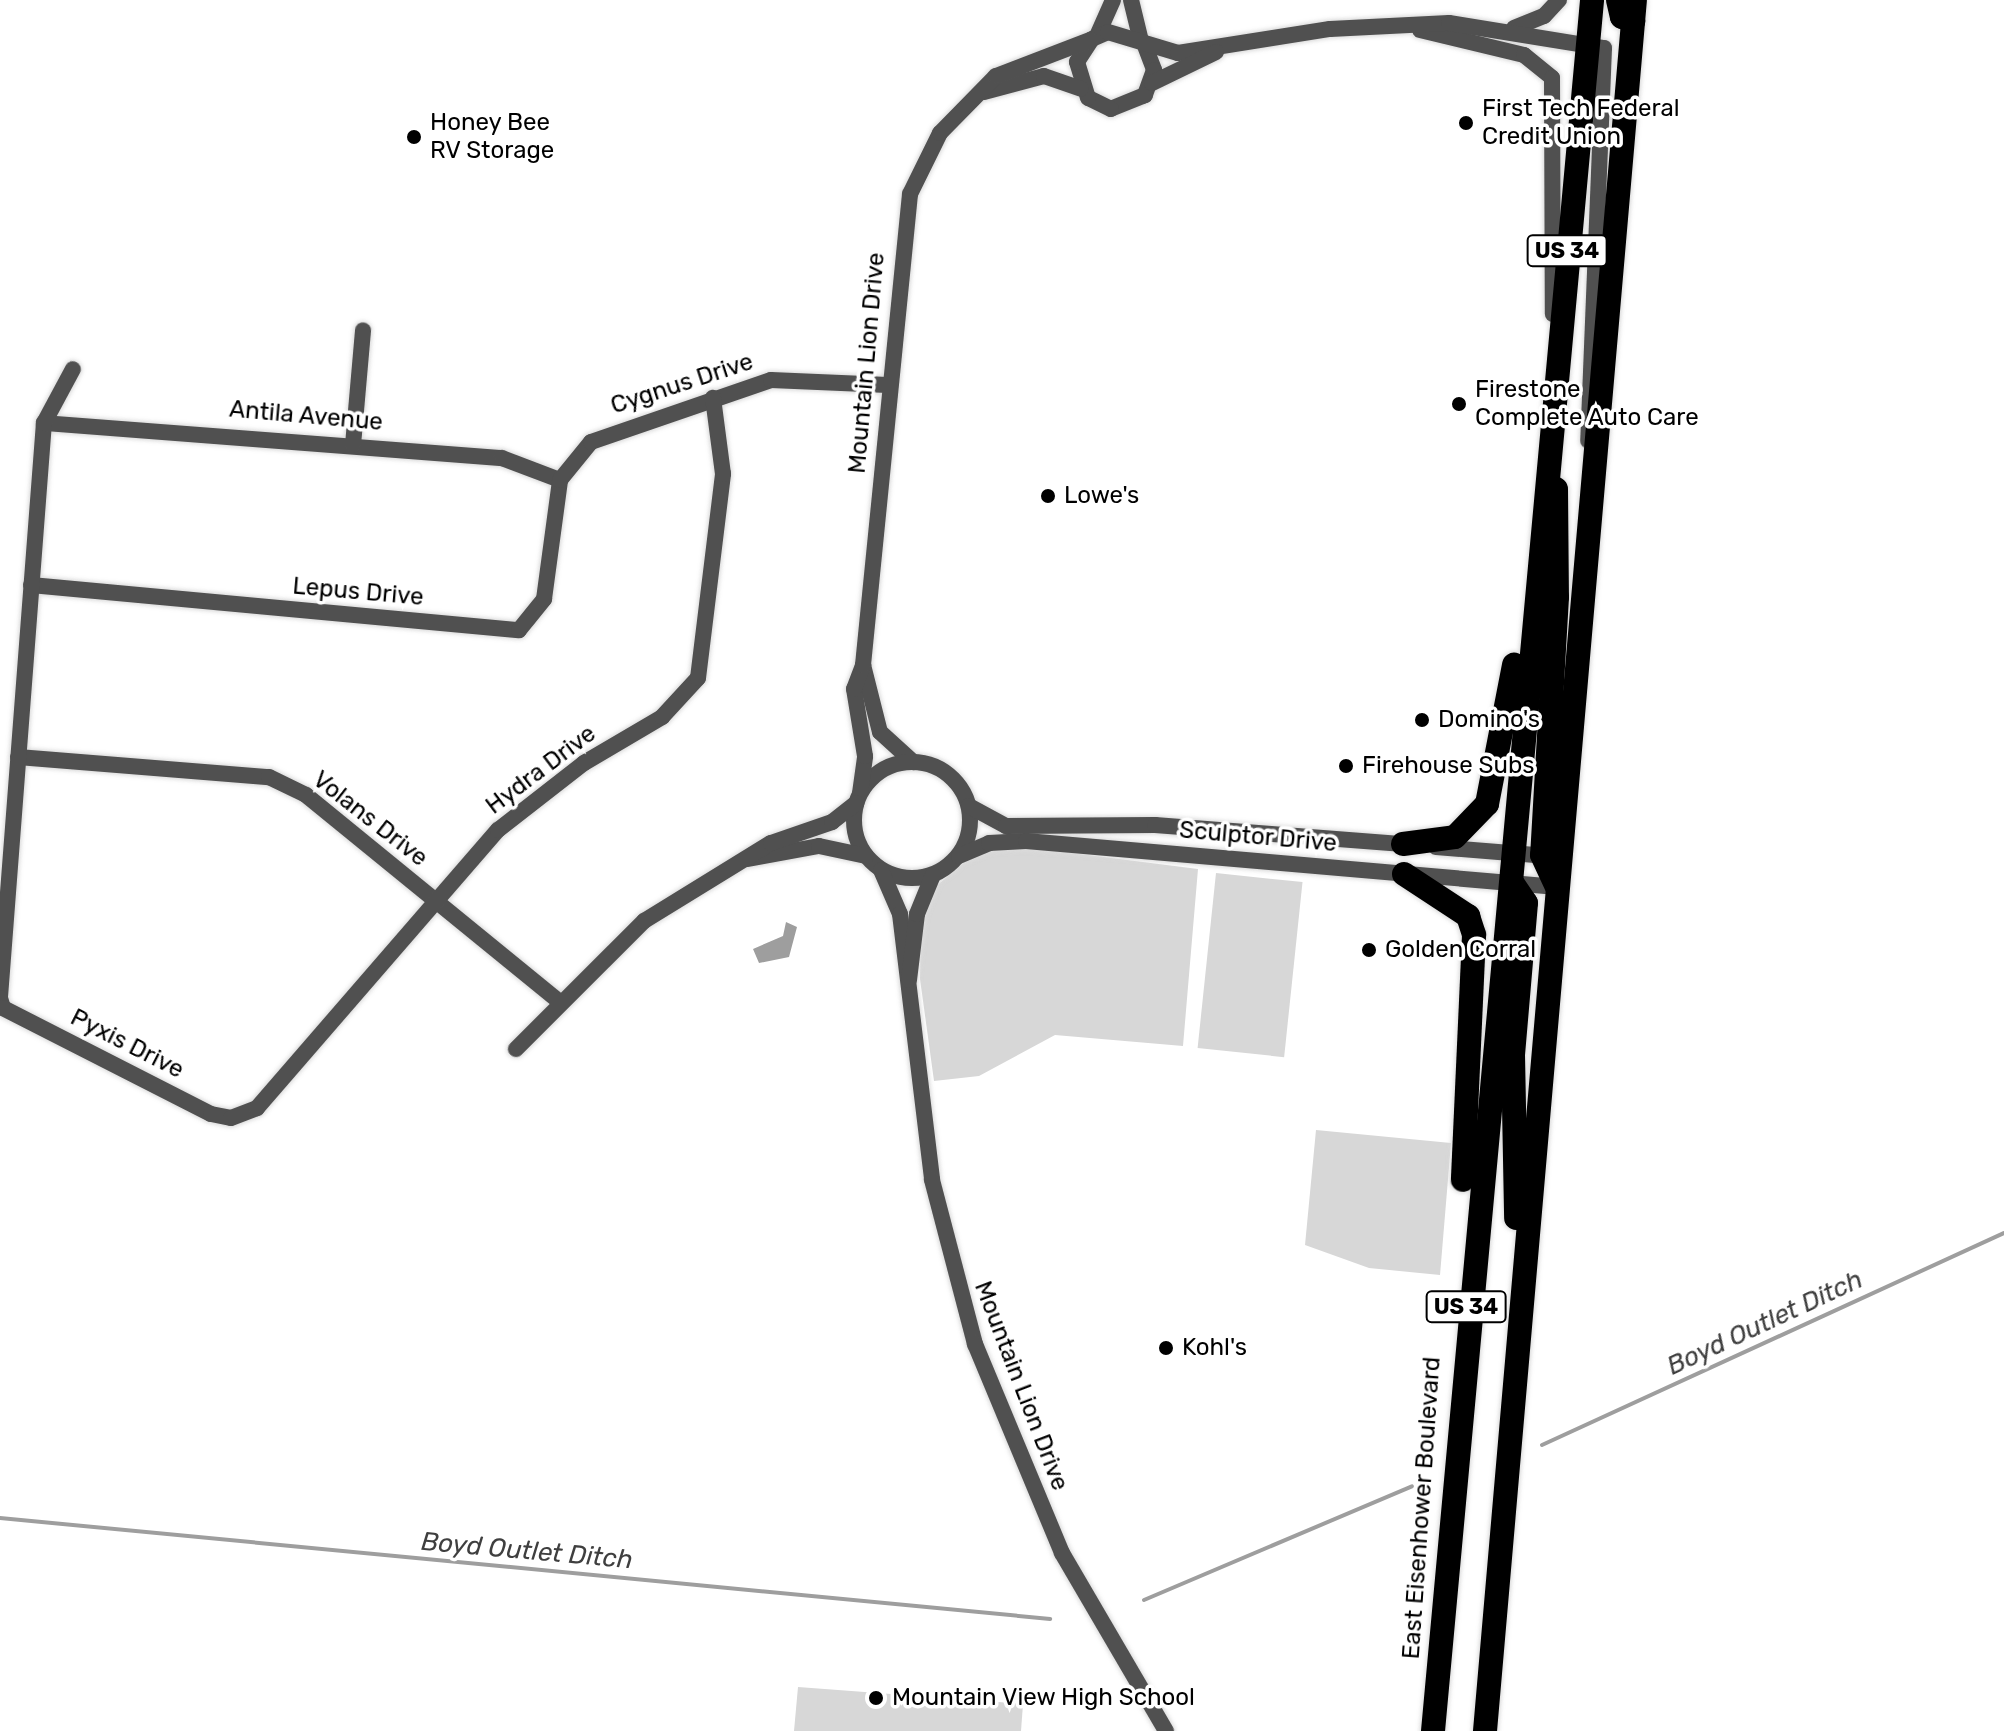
<!DOCTYPE html>
<html>
<head>
<meta charset="utf-8">
<style>
	body { margin:0 }
	#map { position:relative; width:2004px; height:1731px; overflow:hidden; background:#fff; font-family:Rubik,sans-serif }
	div>[style] { position:absolute }
	.green>* { inset:0; background:#d7d7d7; transform-origin:0 0 }
	.water>* { inset:0; background:#9e9e9e }
	.stream>* { height:4px; margin:-2px; padding:0 2px; transform-origin:2px; border-radius:2px; background:#9e9e9e }
	.roads { filter:drop-shadow(0 0 2px #dbdbdb) drop-shadow(0 0 2px #dbdbdb) }
	.street>* { height:16px; margin:-8px; padding:0 8px; transform-origin:8px; border-radius:8px; background:#505050 }
	.street>.ring { margin:-8px; padding:0; box-sizing:content-box; background:none; border:16px solid #505050; border-radius:50% }
	.highway>* { height:24px; margin:-12px; padding:0 12px; transform-origin:12px; border-radius:12px; background:#000 }
	.dots>* { width:22px; height:22px; translate:-50% -50%; box-sizing:border-box; border:4px solid #fff; border-radius:50% }
	span { translate:-50% -50%; white-space:nowrap; text-align:center; line-height:1.15; -webkit-text-stroke:7px #fff; paint-order:stroke }
	.shield-label span { padding:2px 6px; background:#fff; border:2px solid; border-radius:6px; -webkit-text-stroke-width:0 }
	.shield-label { font-size:22px; color:#000; font-weight:700 }
	.poi-label { font-size:24px; color:#000 }
	.left { translate:0 -50%; text-align:left }
	.street-label { font-size:24px; color:#000 }
	.water-label { font-size:26px; color:#3f3f3f; font-style:italic }
</style>
</head>
<body>
<div id="map">
	<div class="green">
		<div style="clip-path:polygon(1017px 846px,1198px 869px,1183px 1046px,1055px 1035px,979px 1076px,934px 1081px,920px 979px,921px 925px,934px 888px,976px 852px)"></div>
		<div style="left:1216px;top:873px;width:87px;height:176px;rotate:6deg"></div>
		<div style="clip-path:polygon(1316px 1130px,1451px 1143px,1440px 1275px,1369px 1268px,1305px 1245px)"></div>
		<div style="clip-path:polygon(798px 1687px,1023px 1704px,1021px 1731px,794px 1731px)"></div>
	</div>
	<div class="water">
		<div style="clip-path:polygon(786px 922px,797px 927px,789px 957px,759px 963px,753px 949px,783px 936px)"></div>
	</div>
	<div class="stream">
		<div style="left:1542px;top:1445px;width:508px;rotate:-24.65deg"></div>
		<div style="left:0;top:1518px;width:1055px;rotate:5.49deg"></div>
		<div style="left:1144px;top:1600px;width:291px;rotate:-23deg"></div>
	</div>
	<div class="roads">
		<div class="street">
			<div style="left:1131px;top:0;width:42px;rotate:76.3deg"></div>
			<div style="left:1514px;top:28px;width:32px;rotate:-22deg"></div>
			<div style="left:1544px;top:16px;width:22px;rotate:-47deg"></div>
			<div style="left:1420px;top:30px;width:107px;rotate:13.5deg"></div>
			<div style="left:1524px;top:55px;width:36px;rotate:39deg"></div>
			<div style="left:1552px;top:78px;width:236px;rotate:89.8deg"></div>
			<div style="left:1097px;top:36px;width:39px;rotate:-66deg"></div>
			<div style="left:1145px;top:46px;width:26px;rotate:69deg"></div>
			<div style="left:1154px;top:70px;width:27px;rotate:110deg"></div>
			<div style="left:1145px;top:95px;width:37px;rotate:158deg"></div>
			<div style="left:1111px;top:109px;width:25px;rotate:-154deg"></div>
			<div style="left:1088px;top:98px;width:38px;rotate:-107deg"></div>
			<div style="left:1077px;top:62px;width:27px;rotate:-57deg"></div>
			<div style="left:1092px;top:39px;width:17px;rotate:-24deg"></div>
			<div style="left:1108px;top:32px;width:73px;rotate:16.7deg"></div>
			<div style="left:1178px;top:53px;width:154px;rotate:-9deg"></div>
			<div style="left:1330px;top:29px;width:119px;rotate:-2.9deg"></div>
			<div style="left:1449px;top:23px;width:157px;rotate:9.2deg"></div>
			<div style="left:1604px;top:48px;width:393px;rotate:92.3deg"></div>
			<div style="left:1152px;top:83px;width:71px;rotate:-25.8deg"></div>
			<div style="left:984px;top:92px;width:62px;rotate:-14.9deg"></div>
			<div style="left:1044px;top:76px;width:39px;rotate:19deg"></div>
			<div style="left:44px;top:423px;width:459px;rotate:4.4deg"></div>
			<div style="left:502px;top:458px;width:62px;rotate:20.8deg"></div>
			<div style="left:353px;top:445px;width:115px;rotate:-85deg"></div>
			<div style="left:31px;top:585px;width:490px;rotate:5.3deg"></div>
			<div style="left:519px;top:630px;width:40px;rotate:-51deg"></div>
			<div style="left:544px;top:599px;width:120px;rotate:-82.3deg"></div>
			<div style="left:560px;top:480px;width:49px;rotate:-50.8deg"></div>
			<div style="left:591px;top:442px;width:190px;rotate:-19deg"></div>
			<div style="left:771px;top:380px;width:117px;rotate:2.4deg"></div>
			<div style="left:863px;top:665px;width:69px;rotate:75.8deg"></div>
			<div style="left:880px;top:732px;width:45px;rotate:42.3deg"></div>
			<div style="left:18px;top:757px;width:252px;rotate:4.6deg"></div>
			<div style="left:269px;top:777px;width:41px;rotate:25.9deg"></div>
			<div style="left:306px;top:795px;width:326px;rotate:39.2deg"></div>
			<div class="ring" style="left:854px;top:762px;width:100px;height:100px"></div>
			<div style="left:860px;top:793px;width:37px;rotate:-82deg"></div>
			<div style="left:865px;top:756px;width:68px;rotate:-99.3deg"></div>
			<div style="left:854px;top:689px;width:26px;rotate:-69deg"></div>
			<div style="left:863px;top:665px;width:473px;rotate:-84.3deg"></div>
			<div style="left:910px;top:194px;width:68px;rotate:-63.8deg"></div>
			<div style="left:940px;top:133px;width:80px;rotate:-45.5deg"></div>
			<div style="left:996px;top:76px;width:101px;rotate:-21deg"></div>
			<div style="left:969px;top:806px;width:42px;rotate:28.4deg"></div>
			<div style="left:1006px;top:826px;width:149px;rotate:-0.4deg"></div>
			<div style="left:1155px;top:825px;width:259px;rotate:4.4deg"></div>
			<div style="left:1436px;top:847px;width:112px;rotate:4.6deg"></div>
			<div style="left:959px;top:856px;width:33px;rotate:-23deg"></div>
			<div style="left:989px;top:843px;width:37px;rotate:-3deg"></div>
			<div style="left:1026px;top:841px;width:533px;rotate:4.95deg"></div>
			<div style="left:748px;top:859px;width:72px;rotate:-10.4deg"></div>
			<div style="left:819px;top:846px;width:48px;rotate:12deg"></div>
			<div style="left:881px;top:870px;width:48px;rotate:66.6deg"></div>
			<div style="left:900px;top:914px;width:268px;rotate:83.1deg"></div>
			<div style="left:932px;top:1180px;width:170px;rotate:75.3deg"></div>
			<div style="left:975px;top:1344px;width:226px;rotate:67.4deg"></div>
			<div style="left:1062px;top:1553px;width:206px;rotate:59.7deg"></div>
			<div style="left:909px;top:980px;width:66px;rotate:-83.1deg"></div>
			<div style="left:917px;top:914px;width:42px;rotate:-67.7deg"></div>
			<div style="left:0;top:997px;width:576px;rotate:-85.62deg"></div>
			<div style="left:44px;top:423px;width:61px;rotate:-61.8deg"></div>
			<div style="left:0;top:998px;width:10px;rotate:73deg"></div>
			<div style="left:3px;top:1008px;width:233px;rotate:27deg"></div>
			<div style="left:211px;top:1114px;width:20px;rotate:11deg"></div>
			<div style="left:231px;top:1118px;width:28px;rotate:-21deg"></div>
			<div style="left:257px;top:1108px;width:368px;rotate:-49.1deg"></div>
			<div style="left:498px;top:830px;width:109px;rotate:-37.9deg"></div>
			<div style="left:584px;top:763px;width:91px;rotate:-30.5deg"></div>
			<div style="left:662px;top:717px;width:53px;rotate:-47.3deg"></div>
			<div style="left:698px;top:678px;width:206px;rotate:-83deg"></div>
			<div style="left:723px;top:474px;width:77px;rotate:-97.5deg"></div>
			<div style="left:516px;top:1049px;width:181px;rotate:-45deg"></div>
			<div style="left:644px;top:921px;width:149px;rotate:-31.6deg"></div>
			<div style="left:771px;top:843px;width:65px;rotate:-19deg"></div>
			<div style="left:832px;top:822px;width:31px;rotate:-38deg"></div>
		</div>
		<div class="highway">
			<div style="left:1618px;top:0;width:17px;rotate:77deg"></div>
			<div style="left:1622px;top:17px;width:12px;rotate:20deg"></div>
			<div style="left:1556px;top:489px;width:108px;rotate:89.5deg"></div>
			<div style="left:1557px;top:597px;width:258px;rotate:93.3deg"></div>
			<div style="left:1542px;top:855px;width:35px;rotate:65deg"></div>
			<div style="left:1403px;top:844px;width:52px;rotate:-7.7deg"></div>
			<div style="left:1455px;top:837px;width:46px;rotate:-45.9deg"></div>
			<div style="left:1487px;top:804px;width:142px;rotate:-79deg"></div>
			<div style="left:1404px;top:874px;width:77px;rotate:33.3deg"></div>
			<div style="left:1468px;top:916px;width:20px;rotate:72deg"></div>
			<div style="left:1474px;top:935px;width:245px;rotate:92.6deg"></div>
			<div style="left:1513px;top:884px;width:23px;rotate:56deg"></div>
			<div style="left:1526px;top:903px;width:153px;rotate:94.9deg"></div>
			<div style="left:1513px;top:1055px;width:163px;rotate:88.9deg"></div>
			<div style="left:1433px;top:1731px;width:1738px;rotate:-84.75deg"></div>
			<div style="left:1485px;top:1731px;width:1737px;rotate:-85.05deg"></div>
		</div>
	</div>
	<div class="dots">
		<div style="left:1466px;top:123px;background:#000"></div>
		<div style="left:414px;top:137px;background:#000"></div>
		<div style="left:1459px;top:404px;background:#000"></div>
		<div style="left:1048px;top:496px;background:#000"></div>
		<div style="left:1422px;top:720px;background:#000"></div>
		<div style="left:1346px;top:766px;background:#000"></div>
		<div style="left:1369px;top:950px;background:#000"></div>
		<div style="left:1166px;top:1348px;background:#000"></div>
		<div style="left:876px;top:1698px;background:#000"></div>
	</div>
	<div class="shield-label">
		<span style="left:1567px;top:251px">US 34</span>
		<span style="left:1466px;top:1307px">US 34</span>
	</div>
	<div class="poi-label">
		<span class="left" style="left:1482px;top:123px">First Tech Federal<br>Credit Union</span>
		<span class="left" style="left:430px;top:137px">Honey Bee<br>RV Storage</span>
		<span class="left" style="left:1475px;top:404px">Firestone<br>Complete Auto Care</span>
		<span class="left" style="left:1064px;top:496px">Lowe's</span>
		<span class="left" style="left:1438px;top:720px">Domino's</span>
		<span class="left" style="left:1362px;top:766px">Firehouse Subs</span>
		<span class="left" style="left:1385px;top:950px">Golden Corral</span>
		<span class="left" style="left:1182px;top:1348px">Kohl's</span>
		<span class="left" style="left:892px;top:1698px">Mountain View High School</span>
	</div>
	<div class="street-label">
		<span style="left:867px;top:363px;rotate:-85deg">Mountain Lion Drive</span>
		<span style="left:682px;top:384px;rotate:-18deg">Cygnus Drive</span>
		<span style="left:306px;top:416px;rotate:5deg">Antila Avenue</span>
		<span style="left:358px;top:592px;rotate:5deg">Lepus Drive</span>
		<span style="left:541px;top:770px;rotate:-37deg">Hydra Drive</span>
		<span style="left:370px;top:819px;rotate:38deg">Volans Drive</span>
		<span style="left:1258px;top:837px;rotate:5deg">Sculptor Drive</span>
		<span style="left:127px;top:1044px;rotate:27deg">Pyxis Drive</span>
		<span style="left:1021px;top:1386px;rotate:69deg">Mountain Lion Drive</span>
		<span style="left:1422px;top:1508px;rotate:-86deg">East Eisenhower Boulevard</span>
	</div>
	<div class="water-label">
		<span style="left:1765px;top:1323px;rotate:-25deg">Boyd Outlet Ditch</span>
		<span style="left:527px;top:1551px;rotate:5deg">Boyd Outlet Ditch</span>
	</div>
</div>
</body>
</html>
